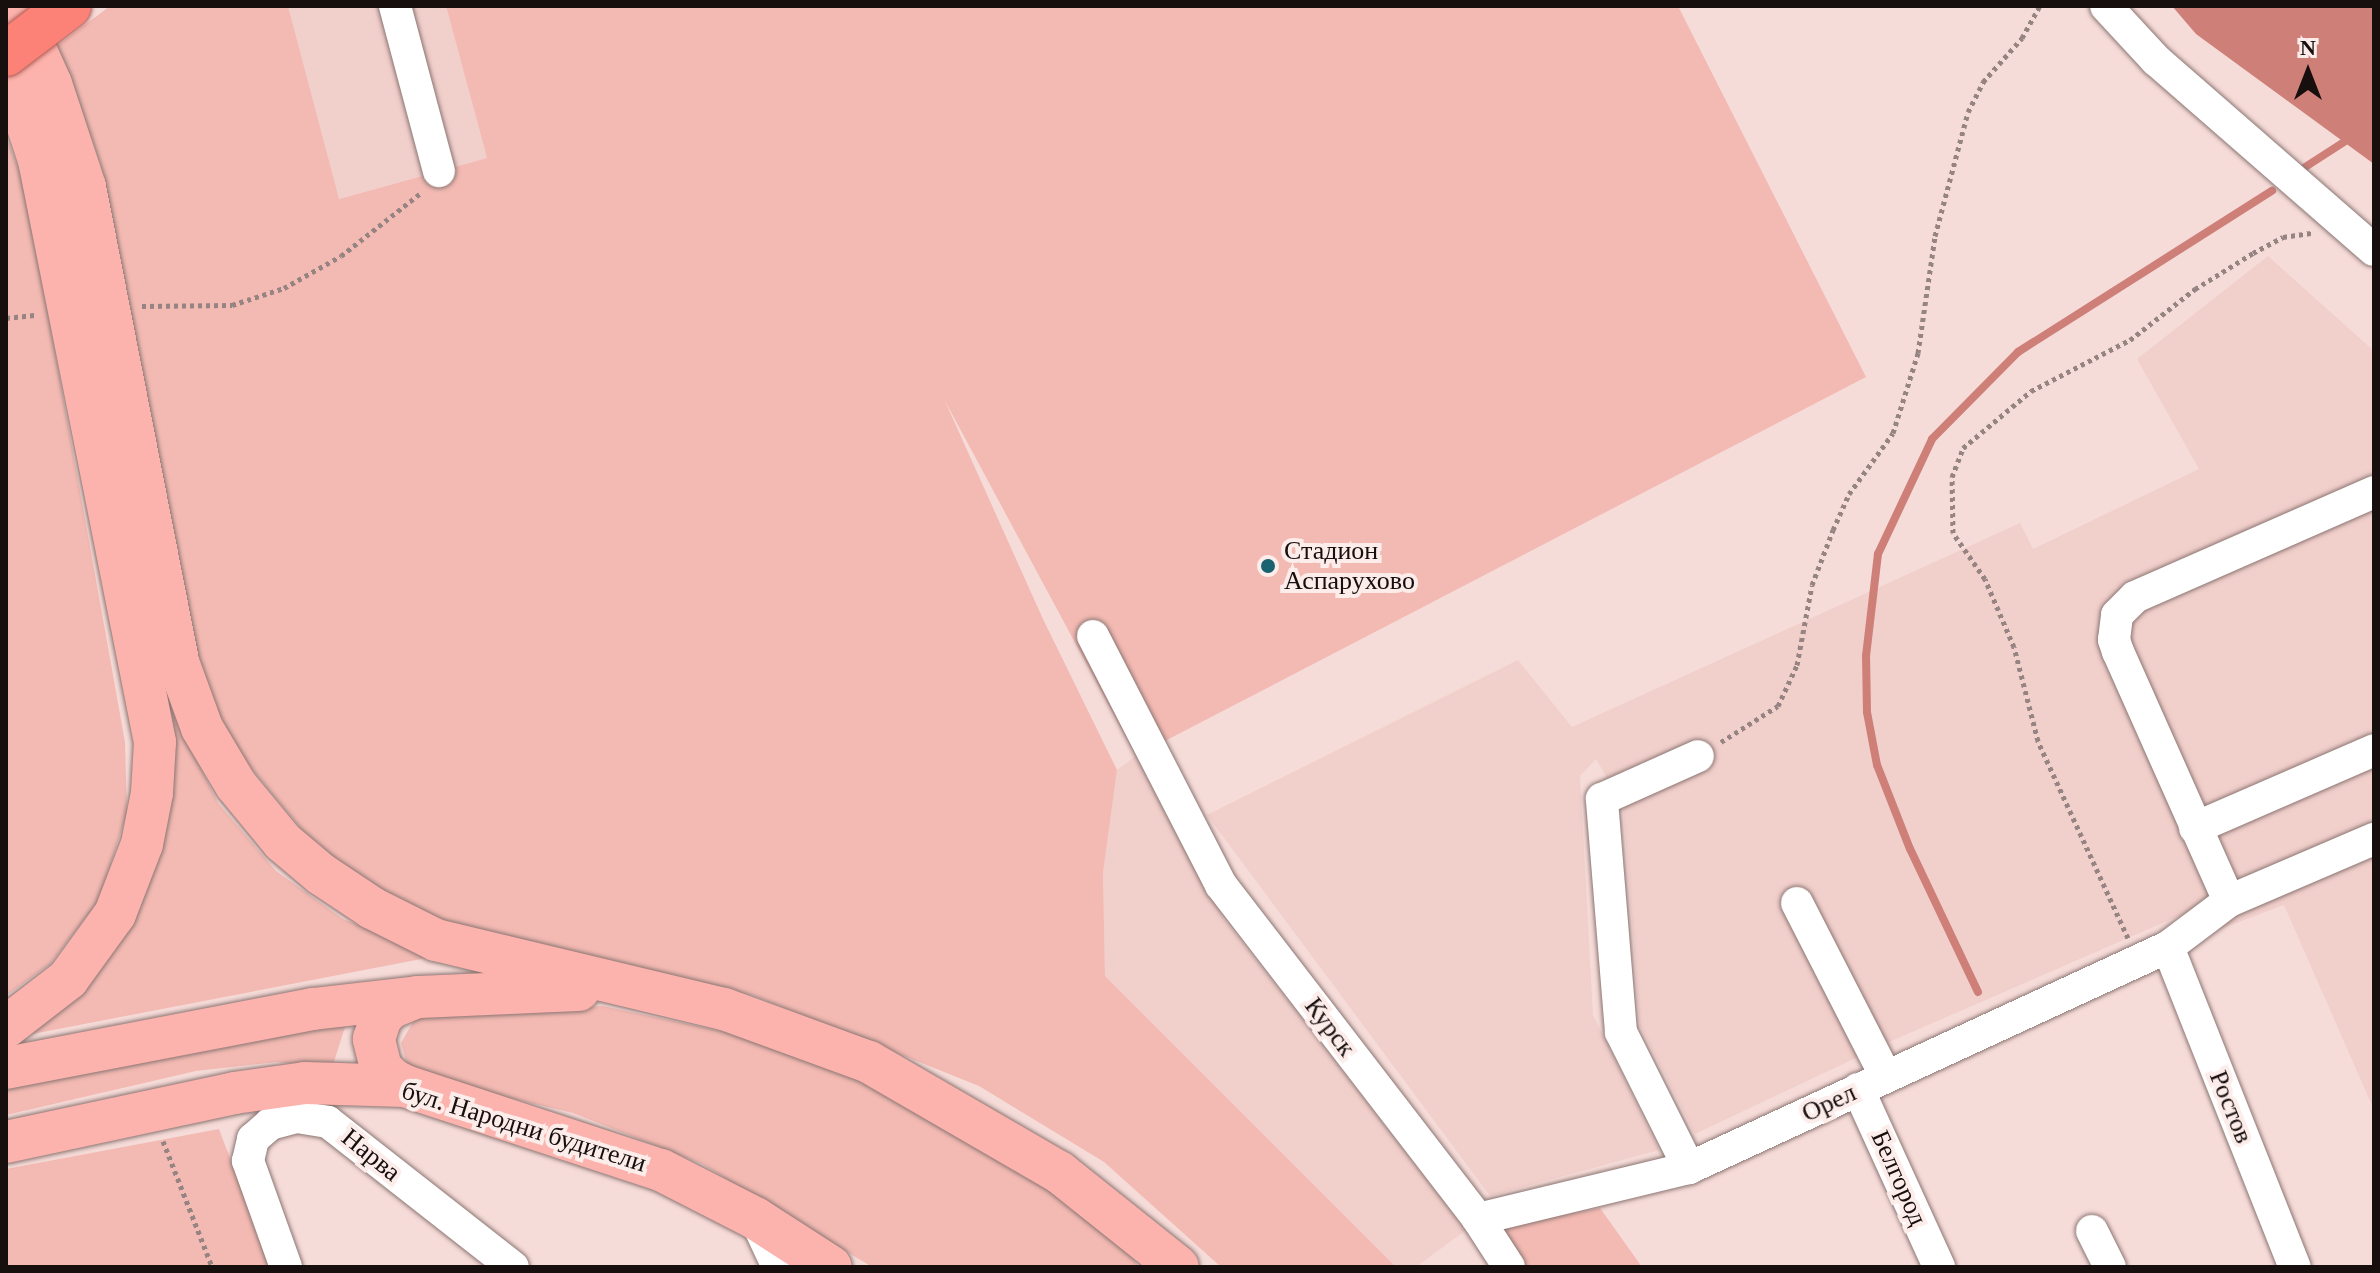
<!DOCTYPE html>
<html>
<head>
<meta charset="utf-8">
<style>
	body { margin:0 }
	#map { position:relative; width:2380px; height:1273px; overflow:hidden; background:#f6dcd9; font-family:"Times New Roman",serif }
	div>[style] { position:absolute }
	.built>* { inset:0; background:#f1cfcb }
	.green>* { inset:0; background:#f3bab3 }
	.water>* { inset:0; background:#ce7f78 }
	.stream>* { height:8px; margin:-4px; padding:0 4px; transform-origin:4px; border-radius:4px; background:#ce7f78 }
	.path>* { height:5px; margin-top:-2.5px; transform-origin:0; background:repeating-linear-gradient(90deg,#968482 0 4px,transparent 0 8px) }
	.roads { filter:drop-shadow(0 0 2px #8b7572) drop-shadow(0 0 2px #8b7572) }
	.minor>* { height:32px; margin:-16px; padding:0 16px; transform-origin:16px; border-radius:16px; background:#fff }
	.major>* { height:42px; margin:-21px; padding:0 21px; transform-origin:21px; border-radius:21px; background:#fdb3ad }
	.bridges { filter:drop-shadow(0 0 2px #ac5952) drop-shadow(0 0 2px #ac5952) }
	.highway-bridge>* { height:44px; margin:-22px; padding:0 22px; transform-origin:22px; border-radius:22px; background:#fc8177 }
	.dots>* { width:22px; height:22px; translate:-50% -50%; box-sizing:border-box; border:4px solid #fcecea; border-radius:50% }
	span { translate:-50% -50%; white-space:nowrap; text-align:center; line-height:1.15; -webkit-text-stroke:8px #fcecea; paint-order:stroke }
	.poi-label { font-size:26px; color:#170f0e }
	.left { translate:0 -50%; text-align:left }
	.street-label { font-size:26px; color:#170f0e }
	.frame { position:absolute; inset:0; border:8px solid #170f0e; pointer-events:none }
	.north { position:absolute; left:2268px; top:32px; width:80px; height:80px; -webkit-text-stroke:6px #fcecea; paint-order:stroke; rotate:0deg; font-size:22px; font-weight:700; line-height:32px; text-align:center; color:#170f0e }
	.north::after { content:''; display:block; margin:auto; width:28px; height:36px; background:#170f0e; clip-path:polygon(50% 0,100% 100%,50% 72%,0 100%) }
</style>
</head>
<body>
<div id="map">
	<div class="built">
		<div style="clip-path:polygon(288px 6px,446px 6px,487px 158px,338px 199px)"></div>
		<div style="clip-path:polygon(2268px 256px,2374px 351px,2374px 1110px,2284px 905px,2199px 937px,2188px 912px,1896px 1039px,1695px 1134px,1640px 1026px,1623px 806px,1596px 759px,1580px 776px,1593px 1015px,1659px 1150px,1490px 1196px,1207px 815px,1518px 660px,1572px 727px,2020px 523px,2033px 549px,2199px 469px,2137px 359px)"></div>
		<div style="clip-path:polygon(1136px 756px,1223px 918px,1466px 1230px,1416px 1267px,1396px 1267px,1105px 976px,1103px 873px,1117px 770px)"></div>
	</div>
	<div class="green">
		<div style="clip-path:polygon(110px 6px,288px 6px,339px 199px,487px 158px,446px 6px,1678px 6px,1866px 377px,1136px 756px,945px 401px,1043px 619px,1117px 770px,1103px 873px,1105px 976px,1396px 1267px,1221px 1267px,1104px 1162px,979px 1086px,752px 995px,475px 939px,377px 893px,303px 831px,242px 757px,201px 685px,101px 165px,78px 102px,53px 49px)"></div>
		<div style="clip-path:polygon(6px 136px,26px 190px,125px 742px,127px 813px,99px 900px,50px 964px,6px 996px)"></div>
		<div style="clip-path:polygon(164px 693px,218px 803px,276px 871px,343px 919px,437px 956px,22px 1036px,129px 928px,157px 863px,172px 790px)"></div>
		<div style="clip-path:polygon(603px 1006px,730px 1033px,858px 1079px,1068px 1197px,1123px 1245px,1139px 1267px,872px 1267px,702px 1164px,573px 1113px,410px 1075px,401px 1043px,416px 1017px)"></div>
		<div style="clip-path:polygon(345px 1027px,332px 1068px,277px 1062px,196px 1071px,6px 1115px,6px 1090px,152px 1054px,287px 1029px)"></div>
		<div style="clip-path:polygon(219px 1129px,271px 1267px,6px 1267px,6px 1169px)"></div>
		<div style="clip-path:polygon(1600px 1208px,1642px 1267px,1517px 1267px,1492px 1229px)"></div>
	</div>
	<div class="water">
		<div style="clip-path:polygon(2172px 6px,2374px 6px,2374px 164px,2196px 34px)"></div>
	</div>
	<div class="stream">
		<div style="left:2299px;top:171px;width:54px;rotate:-32.8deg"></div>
		<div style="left:1978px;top:992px;width:158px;rotate:-115.4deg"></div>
		<div style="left:1910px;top:849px;width:90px;rotate:-111.4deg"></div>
		<div style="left:1877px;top:765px;width:54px;rotate:-100.7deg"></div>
		<div style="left:1867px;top:712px;width:56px;rotate:-91deg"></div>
		<div style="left:1866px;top:656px;width:103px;rotate:-83.3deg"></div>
		<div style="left:1878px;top:554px;width:127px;rotate:-64.8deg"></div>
		<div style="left:1932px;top:439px;width:122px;rotate:-45.3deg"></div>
		<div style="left:2018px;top:352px;width:301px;rotate:-32.4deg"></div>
	</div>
	<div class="path">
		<div style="left:142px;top:306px;width:90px;rotate:-0.6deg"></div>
		<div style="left:232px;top:305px;width:55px;rotate:-18.1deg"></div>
		<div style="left:284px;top:288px;width:65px;rotate:-29.3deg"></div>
		<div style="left:341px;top:256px;width:103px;rotate:-38.3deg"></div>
		<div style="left:6px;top:318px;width:31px;rotate:-6deg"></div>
		<div style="left:1721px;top:742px;width:67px;rotate:-32.3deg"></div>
		<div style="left:1778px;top:706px;width:45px;rotate:-65.1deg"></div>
		<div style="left:1797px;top:665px;width:81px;rotate:-79.4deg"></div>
		<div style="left:1812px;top:585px;width:59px;rotate:-69.1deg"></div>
		<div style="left:1833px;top:530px;width:39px;rotate:-66deg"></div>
		<div style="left:1849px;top:494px;width:75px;rotate:-54.2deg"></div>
		<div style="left:1893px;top:433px;width:84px;rotate:-72.6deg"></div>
		<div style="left:1918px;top:353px;width:118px;rotate:-81.7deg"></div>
		<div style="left:1935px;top:236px;width:128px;rotate:-75.1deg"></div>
		<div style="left:1968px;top:112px;width:34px;rotate:-63deg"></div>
		<div style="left:1983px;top:82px;width:59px;rotate:-48.4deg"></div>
		<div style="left:2022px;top:38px;width:37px;rotate:-61deg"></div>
		<div style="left:2128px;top:938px;width:217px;rotate:-114.6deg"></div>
		<div style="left:2038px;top:741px;width:97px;rotate:-104.3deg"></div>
		<div style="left:2014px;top:647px;width:74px;rotate:-113.1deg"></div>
		<div style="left:1985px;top:579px;width:56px;rotate:-124.8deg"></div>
		<div style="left:1953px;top:533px;width:56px;rotate:-91deg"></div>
		<div style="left:1952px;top:477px;width:31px;rotate:-69deg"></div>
		<div style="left:1963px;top:448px;width:89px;rotate:-40deg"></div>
		<div style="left:2031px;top:391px;width:111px;rotate:-27.3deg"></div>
		<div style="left:2130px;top:340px;width:83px;rotate:-38.1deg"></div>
		<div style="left:2195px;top:289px;width:68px;rotate:-31.8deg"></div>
		<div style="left:2253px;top:253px;width:34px;rotate:-28deg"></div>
		<div style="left:2283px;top:237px;width:30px;rotate:-8deg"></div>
		<div style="left:163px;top:1141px;width:135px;rotate:68.7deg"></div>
	</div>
	<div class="roads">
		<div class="minor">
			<div style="left:395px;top:6px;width:171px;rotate:75.1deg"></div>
			<div style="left:2106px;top:6px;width:74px;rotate:47.2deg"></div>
			<div style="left:2156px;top:60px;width:289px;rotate:41.1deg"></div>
			<div style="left:1093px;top:636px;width:280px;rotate:62.8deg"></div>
			<div style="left:1221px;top:885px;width:421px;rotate:52.4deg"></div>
			<div style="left:1478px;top:1219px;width:57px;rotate:57.1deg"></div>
			<div style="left:2195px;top:828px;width:195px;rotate:-23.5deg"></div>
			<div style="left:2229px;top:901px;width:273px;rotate:-114deg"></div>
			<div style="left:2118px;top:652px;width:13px;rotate:-108deg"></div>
			<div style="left:2114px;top:640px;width:25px;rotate:-83deg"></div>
			<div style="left:2117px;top:615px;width:25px;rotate:-45deg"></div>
			<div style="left:2135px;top:597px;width:261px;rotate:-23.7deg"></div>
			<div style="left:1797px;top:903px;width:195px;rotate:62.9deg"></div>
			<div style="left:2168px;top:947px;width:344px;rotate:68.4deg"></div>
			<div style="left:1858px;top:1089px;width:196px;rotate:65.5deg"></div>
			<div style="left:1689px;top:1168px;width:152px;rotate:-116.6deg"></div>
			<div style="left:1621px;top:1032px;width:234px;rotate:-94.7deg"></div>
			<div style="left:1602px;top:799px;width:105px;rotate:-24.1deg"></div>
			<div style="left:755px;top:1218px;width:54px;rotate:64.9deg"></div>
			<div style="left:1478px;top:1219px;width:217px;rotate:-13.6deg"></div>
			<div style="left:1689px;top:1168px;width:528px;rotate:-24.77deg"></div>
			<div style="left:2168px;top:947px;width:76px;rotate:-37deg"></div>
			<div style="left:2229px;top:901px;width:158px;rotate:-23.2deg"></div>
			<div style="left:2092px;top:1231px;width:40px;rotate:63.4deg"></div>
			<div style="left:286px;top:1267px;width:113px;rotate:-109.7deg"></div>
			<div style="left:248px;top:1161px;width:23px;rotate:-77deg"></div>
			<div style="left:253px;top:1139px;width:23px;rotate:-41deg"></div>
			<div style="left:270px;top:1124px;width:28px;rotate:-15deg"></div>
			<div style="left:297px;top:1117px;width:31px;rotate:9deg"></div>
			<div style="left:328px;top:1122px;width:235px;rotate:38.1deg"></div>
		</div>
		<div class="major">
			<div style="left:7px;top:6px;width:34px;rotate:52deg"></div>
			<div style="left:28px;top:33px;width:56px;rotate:65.7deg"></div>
			<div style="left:51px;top:84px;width:108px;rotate:71.7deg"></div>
			<div style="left:85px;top:187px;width:484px;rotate:78.9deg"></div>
			<div style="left:178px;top:662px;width:70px;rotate:70deg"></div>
			<div style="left:202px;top:728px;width:66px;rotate:59.2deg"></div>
			<div style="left:236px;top:785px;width:74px;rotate:50.5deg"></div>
			<div style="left:283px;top:842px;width:50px;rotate:40.1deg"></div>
			<div style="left:321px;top:874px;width:61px;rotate:33.7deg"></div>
			<div style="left:372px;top:908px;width:72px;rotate:26.6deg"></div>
			<div style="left:436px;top:940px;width:296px;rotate:13.5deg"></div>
			<div style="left:724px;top:1009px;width:154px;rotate:20.1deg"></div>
			<div style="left:869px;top:1062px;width:220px;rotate:30.1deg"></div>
			<div style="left:1059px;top:1172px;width:152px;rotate:38.6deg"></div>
			<div style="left:6px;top:77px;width:36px;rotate:63deg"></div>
			<div style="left:22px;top:109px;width:54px;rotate:71.6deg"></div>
			<div style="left:39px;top:160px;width:593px;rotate:78.73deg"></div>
			<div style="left:155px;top:742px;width:51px;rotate:93.4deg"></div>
			<div style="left:152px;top:793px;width:52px;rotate:101.1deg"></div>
			<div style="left:142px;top:844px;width:75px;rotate:111.1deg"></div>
			<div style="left:115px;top:914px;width:80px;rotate:125.9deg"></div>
			<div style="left:68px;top:979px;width:78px;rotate:142.3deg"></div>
			<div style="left:6px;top:1068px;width:313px;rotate:-10.9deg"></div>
			<div style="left:313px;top:1009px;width:106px;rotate:-6.5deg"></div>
			<div style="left:418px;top:997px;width:161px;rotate:-2.5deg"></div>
			<div style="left:405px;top:1086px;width:15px;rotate:-152deg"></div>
			<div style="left:392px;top:1079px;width:16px;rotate:-135deg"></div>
			<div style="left:381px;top:1068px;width:30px;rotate:-104deg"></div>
			<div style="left:374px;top:1039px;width:22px;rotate:-72deg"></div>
			<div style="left:381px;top:1018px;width:13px;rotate:-48deg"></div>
			<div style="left:390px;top:1008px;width:29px;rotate:-22deg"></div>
			<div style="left:6px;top:1142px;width:233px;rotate:-12.1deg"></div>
			<div style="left:234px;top:1093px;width:72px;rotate:-8deg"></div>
			<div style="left:305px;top:1083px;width:100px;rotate:1.7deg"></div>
			<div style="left:405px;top:1086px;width:269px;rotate:18.2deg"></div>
			<div style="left:661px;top:1170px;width:106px;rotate:27.1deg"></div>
			<div style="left:755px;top:1218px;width:90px;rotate:32.8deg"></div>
		</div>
	</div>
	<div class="bridges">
		<div class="highway-bridge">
			<div style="left:6px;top:54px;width:79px;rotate:-37.3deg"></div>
		</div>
	</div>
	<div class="dots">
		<div style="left:1268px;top:566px;background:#196270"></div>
	</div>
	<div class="poi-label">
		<span class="left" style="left:1284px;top:566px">Стадион<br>Аспарухово</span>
	</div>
	<div class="street-label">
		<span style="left:1330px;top:1027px;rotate:53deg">Курск</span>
		<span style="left:1829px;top:1103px;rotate:-25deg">Орел</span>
		<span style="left:2231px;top:1107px;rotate:68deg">Ростов</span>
		<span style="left:524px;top:1127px;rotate:17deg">бул. Народни будители</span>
		<span style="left:371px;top:1155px;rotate:39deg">Нарва</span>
		<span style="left:1899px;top:1178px;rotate:66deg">Белгород</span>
	</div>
	<div class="frame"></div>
	<div class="north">N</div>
</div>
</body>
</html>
